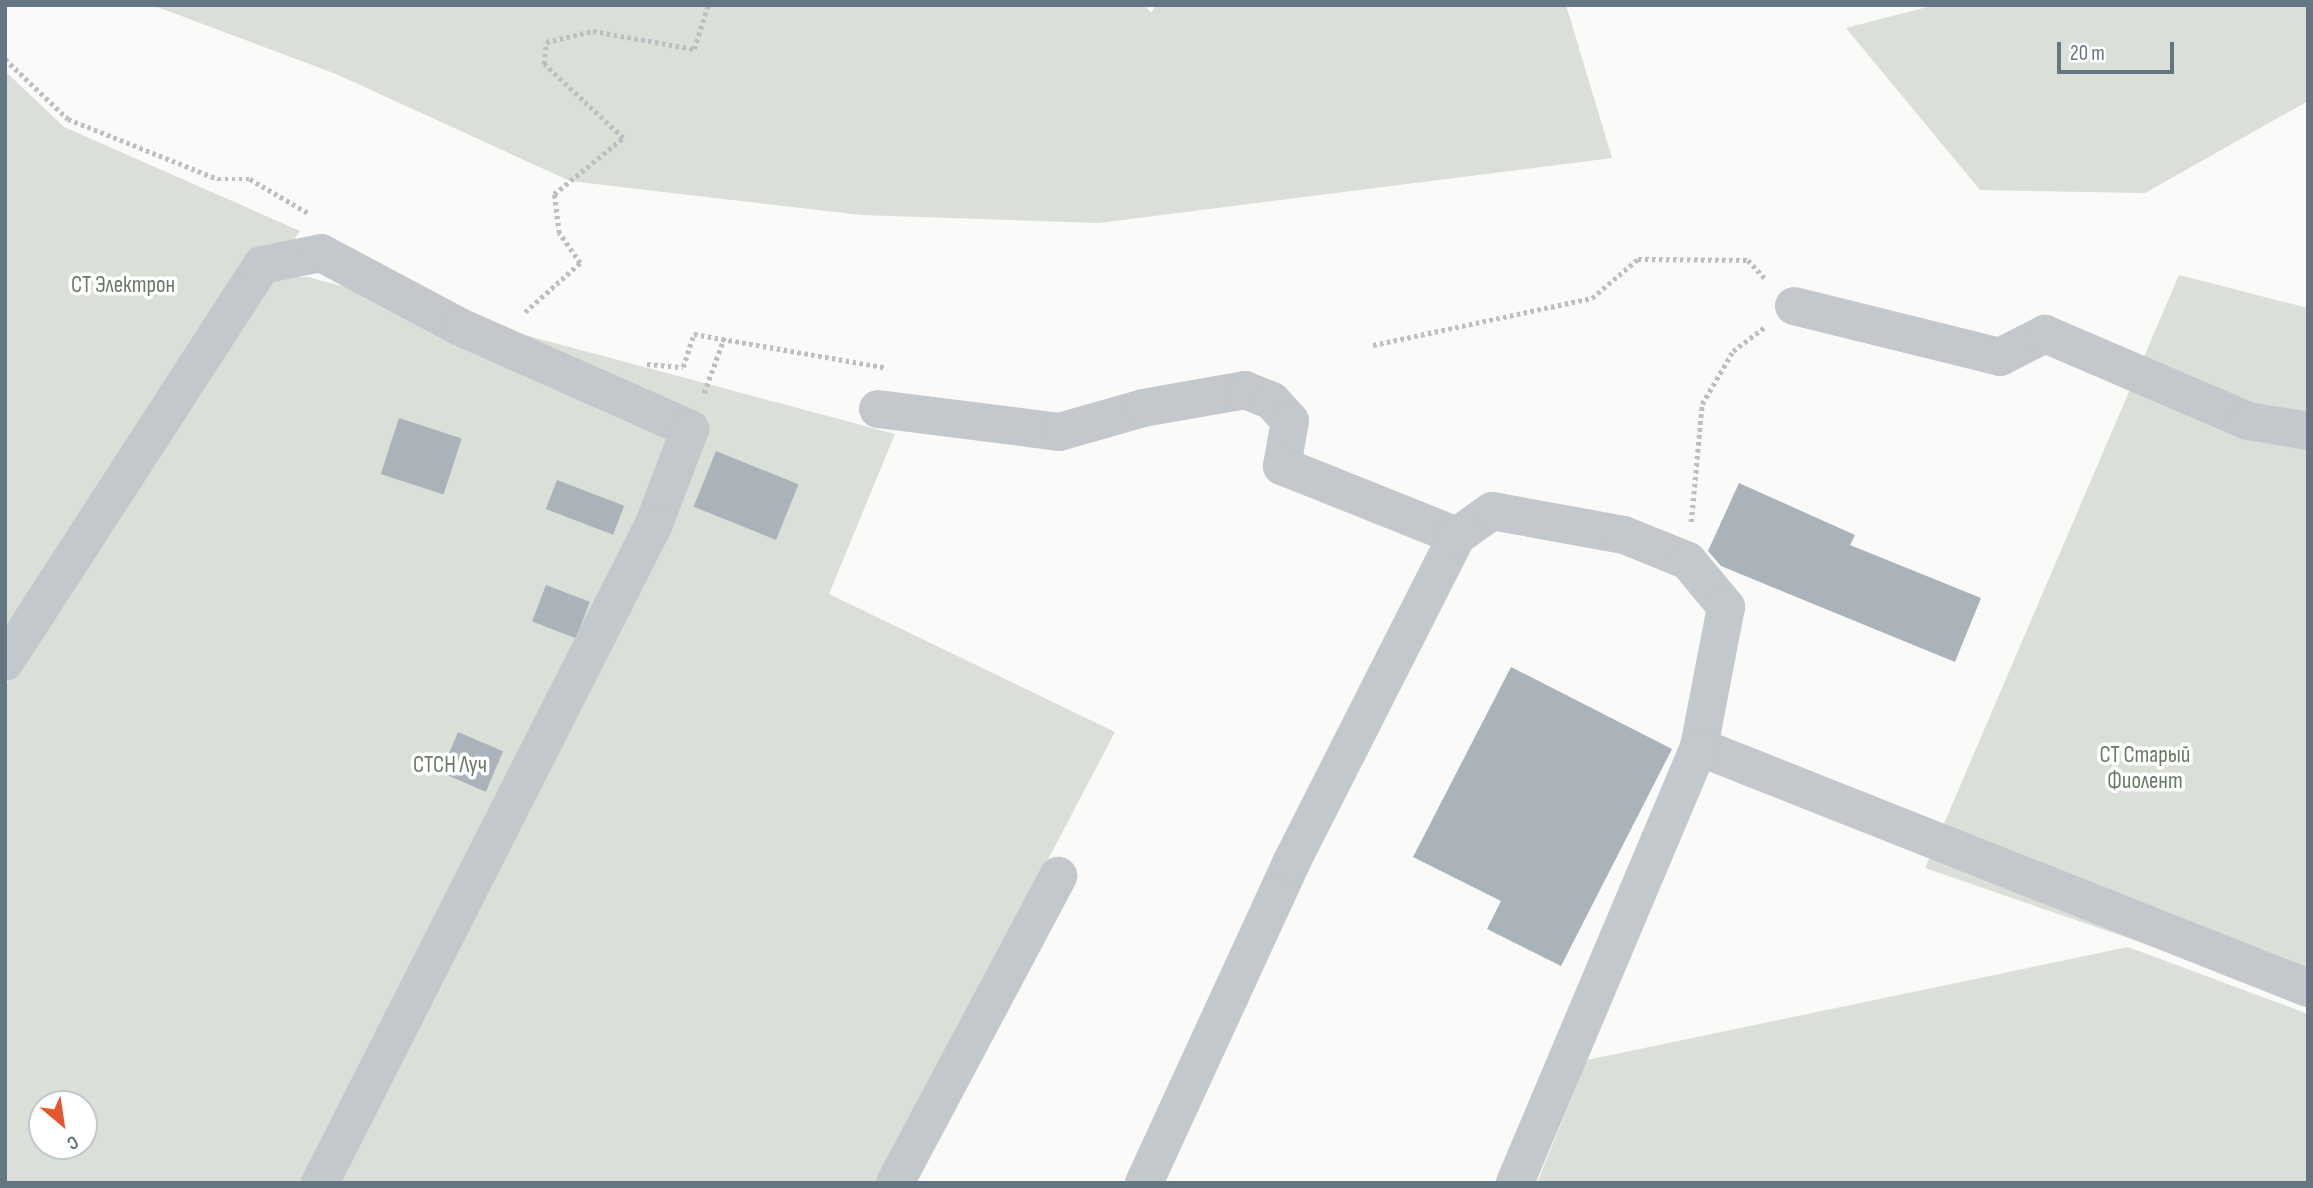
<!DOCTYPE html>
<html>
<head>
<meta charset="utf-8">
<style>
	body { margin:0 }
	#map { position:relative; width:2313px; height:1188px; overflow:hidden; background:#fafaf8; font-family:"Sofia Sans Condensed",sans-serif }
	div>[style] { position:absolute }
	.green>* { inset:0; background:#dadfd7 }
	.building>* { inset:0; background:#aab3b9; transform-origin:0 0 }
	.path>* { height:4.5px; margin-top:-2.25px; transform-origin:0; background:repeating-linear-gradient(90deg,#bbbfc2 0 3.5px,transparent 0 7px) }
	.minor>* { height:38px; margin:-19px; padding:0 19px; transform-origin:19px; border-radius:19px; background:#c3c8cc }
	span { translate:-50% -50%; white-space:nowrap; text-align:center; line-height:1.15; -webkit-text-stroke:7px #fff; paint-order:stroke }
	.park-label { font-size:23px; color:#687a64 }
	.frame { position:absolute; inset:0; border:7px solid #657683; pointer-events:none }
	.north { position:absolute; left:28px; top:1090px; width:70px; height:70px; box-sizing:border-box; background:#fff; border:2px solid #c1c8cd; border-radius:50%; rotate:151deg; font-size:19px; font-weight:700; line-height:28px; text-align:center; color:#657683 }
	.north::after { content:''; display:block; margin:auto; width:24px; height:32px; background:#e4572e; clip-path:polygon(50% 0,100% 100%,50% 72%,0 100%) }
	.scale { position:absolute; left:2057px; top:42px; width:117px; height:32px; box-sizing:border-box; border:4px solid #657683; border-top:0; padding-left:9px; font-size:21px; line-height:24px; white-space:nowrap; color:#657683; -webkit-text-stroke:5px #fff; paint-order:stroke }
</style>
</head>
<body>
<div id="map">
	<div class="green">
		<div style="clip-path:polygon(152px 5px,1145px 5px,1151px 13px,1156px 5px,1566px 5px,1612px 158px,1099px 223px,861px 215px,570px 181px,336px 74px)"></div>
		<div style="clip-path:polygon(1935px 5px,2308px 5px,2308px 101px,2145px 193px,1980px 190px,1846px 28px)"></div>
		<div style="clip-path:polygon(5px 71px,64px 127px,300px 231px,5px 676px)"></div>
		<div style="clip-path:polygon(2179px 275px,2308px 308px,2308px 1000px,1925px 868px)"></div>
		<div style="clip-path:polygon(evenodd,273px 276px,308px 277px,895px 434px,829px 594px,1115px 732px,878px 1183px,5px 1183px,5px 687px,273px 276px,42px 1104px,84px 1104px,84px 1146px,42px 1146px,42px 1104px)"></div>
		<div style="clip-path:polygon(2128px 947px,2308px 1014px,2308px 1183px,1537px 1183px,1587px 1060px)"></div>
	</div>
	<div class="building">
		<div style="left:399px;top:418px;width:66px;height:59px;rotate:18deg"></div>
		<div style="left:716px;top:451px;width:89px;height:60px;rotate:22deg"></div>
		<div style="left:557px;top:480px;width:72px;height:31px;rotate:21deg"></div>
		<div style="clip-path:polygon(1739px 483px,1855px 535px,1850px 545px,1981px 598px,1955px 662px,1721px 566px,1708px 551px)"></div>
		<div style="left:546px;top:585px;width:47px;height:39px;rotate:21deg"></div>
		<div style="clip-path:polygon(1511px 667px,1672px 749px,1561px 966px,1487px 929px,1501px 901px,1413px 857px)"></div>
		<div style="left:458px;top:732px;width:49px;height:44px;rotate:23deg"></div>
	</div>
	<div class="path">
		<div style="left:5px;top:59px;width:87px;rotate:43.6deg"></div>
		<div style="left:68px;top:119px;width:162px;rotate:21.8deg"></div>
		<div style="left:218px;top:179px;width:32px"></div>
		<div style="left:250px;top:179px;width:69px;rotate:30.3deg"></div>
		<div style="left:525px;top:312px;width:74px;rotate:-41.7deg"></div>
		<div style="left:580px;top:263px;width:37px;rotate:-125deg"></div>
		<div style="left:559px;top:233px;width:39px;rotate:-97deg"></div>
		<div style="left:554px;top:194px;width:89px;rotate:-39.1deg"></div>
		<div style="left:623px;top:138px;width:108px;rotate:-136.9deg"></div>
		<div style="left:544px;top:64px;width:22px;rotate:-85deg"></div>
		<div style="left:546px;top:42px;width:48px;rotate:-13.2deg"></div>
		<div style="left:593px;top:31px;width:103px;rotate:10.1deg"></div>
		<div style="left:694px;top:49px;width:46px;rotate:-72.3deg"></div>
		<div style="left:1373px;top:345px;width:224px;rotate:-12.1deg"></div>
		<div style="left:1592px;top:298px;width:60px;rotate:-40.3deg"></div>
		<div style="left:1638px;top:259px;width:110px;rotate:0.5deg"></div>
		<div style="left:1748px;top:260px;width:26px;rotate:47deg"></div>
		<div style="left:647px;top:364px;width:36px;rotate:5deg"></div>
		<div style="left:683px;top:367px;width:35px;rotate:-72deg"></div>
		<div style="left:694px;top:334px;width:193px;rotate:9.9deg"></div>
		<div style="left:704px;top:393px;width:59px;rotate:-70deg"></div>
		<div style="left:1691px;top:522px;width:119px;rotate:-84.7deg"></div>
		<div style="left:1702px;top:404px;width:61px;rotate:-59.7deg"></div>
		<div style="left:1733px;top:351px;width:39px;rotate:-37deg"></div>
	</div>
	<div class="minor">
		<div style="left:1794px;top:306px;width:212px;rotate:13.9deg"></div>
		<div style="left:2000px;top:357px;width:51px;rotate:-27.1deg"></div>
		<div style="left:2045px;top:334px;width:221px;rotate:23.2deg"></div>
		<div style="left:2248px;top:421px;width:61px;rotate:9.5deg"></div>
		<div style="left:878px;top:409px;width:182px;rotate:7.2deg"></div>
		<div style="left:1059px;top:432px;width:87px;rotate:-15.9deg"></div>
		<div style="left:1143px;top:408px;width:104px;rotate:-10deg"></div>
		<div style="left:1245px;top:390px;width:29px;rotate:22deg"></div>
		<div style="left:1272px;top:401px;width:27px;rotate:48deg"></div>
		<div style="left:1290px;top:421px;width:46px;rotate:100.1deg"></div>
		<div style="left:1282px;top:466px;width:188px;rotate:21.8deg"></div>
		<div style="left:5px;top:662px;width:473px;rotate:-57.1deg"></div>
		<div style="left:262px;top:265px;width:60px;rotate:-11.5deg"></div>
		<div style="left:321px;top:253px;width:157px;rotate:28deg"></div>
		<div style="left:460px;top:327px;width:252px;rotate:23.9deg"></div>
		<div style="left:690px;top:429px;width:102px;rotate:110.8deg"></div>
		<div style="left:654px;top:524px;width:739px;rotate:116.88deg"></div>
		<div style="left:1699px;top:747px;width:655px;rotate:21.59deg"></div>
		<div style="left:895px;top:1183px;width:348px;rotate:-62deg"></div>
		<div style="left:1144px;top:1183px;width:352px;rotate:-65.3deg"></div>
		<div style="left:1291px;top:863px;width:367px;rotate:-63.1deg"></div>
		<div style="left:1457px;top:536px;width:43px;rotate:-35.5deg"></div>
		<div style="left:1492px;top:511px;width:134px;rotate:10.3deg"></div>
		<div style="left:1624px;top:535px;width:69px;rotate:22.1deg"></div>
		<div style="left:1688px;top:561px;width:60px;rotate:50.4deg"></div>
		<div style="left:1726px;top:607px;width:143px;rotate:100.9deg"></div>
		<div style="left:1699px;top:747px;width:473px;rotate:112.9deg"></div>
	</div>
	<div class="park-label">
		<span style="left:123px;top:285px">СТ Электрон</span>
		<span style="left:2145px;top:768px">СТ Старый<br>Фиолент</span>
		<span style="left:450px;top:765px">СТСН Луч</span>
	</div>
	<div class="frame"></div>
	<div class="north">С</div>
	<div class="scale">20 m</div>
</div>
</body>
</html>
